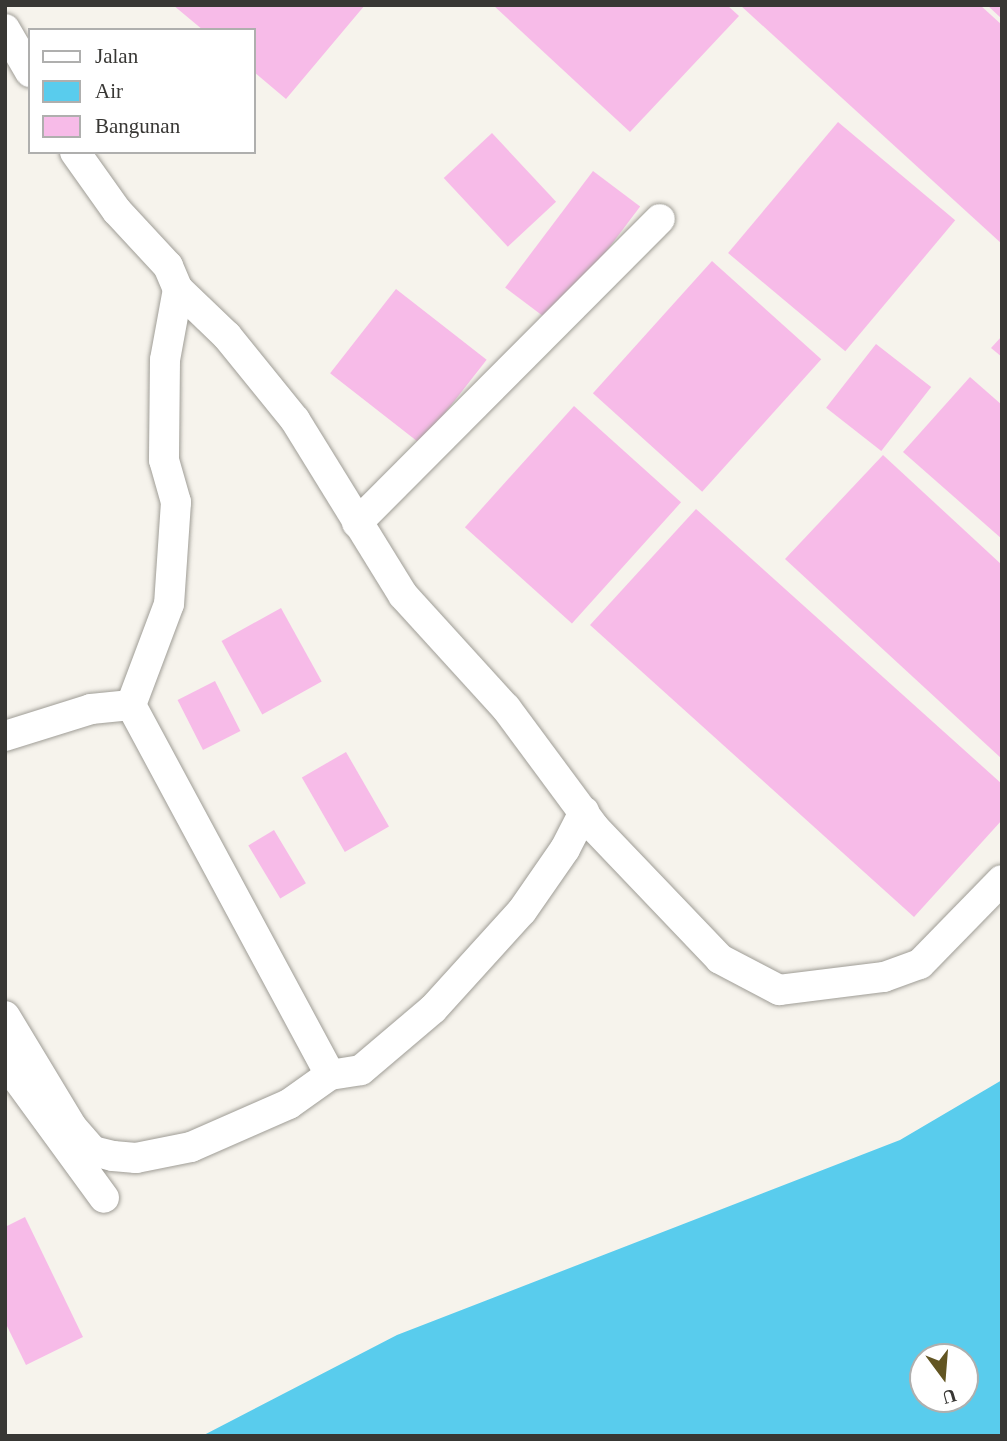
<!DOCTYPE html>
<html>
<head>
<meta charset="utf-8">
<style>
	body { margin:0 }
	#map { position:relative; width:1007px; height:1441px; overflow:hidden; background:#f6f3ec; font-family:"Times New Roman",serif }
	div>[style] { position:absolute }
	.water>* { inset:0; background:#59cced }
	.building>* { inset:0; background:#f7bbe8; transform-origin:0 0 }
	.roads { filter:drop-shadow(0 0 2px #9f9d96) drop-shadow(0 0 2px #9f9d96) }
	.minor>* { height:30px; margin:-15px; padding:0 15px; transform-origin:15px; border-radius:15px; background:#fff }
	span { translate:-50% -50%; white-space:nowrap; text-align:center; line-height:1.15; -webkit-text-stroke:7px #fff; paint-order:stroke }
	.frame { position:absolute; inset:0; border:7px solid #383734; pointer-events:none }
	.legend { position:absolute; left:28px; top:28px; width:228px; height:126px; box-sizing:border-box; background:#fff; border:2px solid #afafae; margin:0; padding:9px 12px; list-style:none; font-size:21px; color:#383734 }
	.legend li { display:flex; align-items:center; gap:14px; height:35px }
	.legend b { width:35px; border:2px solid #afafae }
	.north { position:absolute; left:909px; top:1343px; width:70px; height:70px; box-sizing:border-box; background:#fff; border:2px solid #afafae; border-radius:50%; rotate:164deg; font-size:19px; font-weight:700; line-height:28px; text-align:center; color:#383734 }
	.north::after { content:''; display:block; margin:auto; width:24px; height:32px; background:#625522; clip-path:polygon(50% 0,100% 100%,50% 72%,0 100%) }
</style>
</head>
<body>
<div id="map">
	<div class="water">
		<div style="clip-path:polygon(evenodd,1002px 1080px,1002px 1436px,202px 1436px,397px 1335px,900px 1140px,1002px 1080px,923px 1357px,965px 1357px,965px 1399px,923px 1399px,923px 1357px)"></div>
	</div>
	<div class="building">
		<div style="clip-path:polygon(173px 5px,365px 5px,286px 99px,254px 72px,254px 30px,203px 30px)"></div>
		<div style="clip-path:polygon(493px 5px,727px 5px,739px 16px,630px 132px)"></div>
		<div style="clip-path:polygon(740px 5px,980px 5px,1002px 25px,1002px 244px)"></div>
		<div style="clip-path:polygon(987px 5px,1002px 5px,1002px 19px)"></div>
		<div style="left:838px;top:122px;width:153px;height:171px;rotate:40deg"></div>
		<div style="left:492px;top:133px;width:94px;height:66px;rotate:47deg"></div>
		<div style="left:593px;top:171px;width:59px;height:146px;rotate:37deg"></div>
		<div style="left:712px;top:261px;width:147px;height:178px;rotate:42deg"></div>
		<div style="left:396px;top:289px;width:115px;height:107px;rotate:38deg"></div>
		<div style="clip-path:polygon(1002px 336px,1002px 357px,991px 348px)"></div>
		<div style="left:876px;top:344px;width:70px;height:81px;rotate:38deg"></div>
		<div style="clip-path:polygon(970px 377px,1002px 405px,1002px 539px,903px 452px)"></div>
		<div style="left:574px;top:406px;width:144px;height:163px;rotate:42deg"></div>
		<div style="clip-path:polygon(883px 455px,1002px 565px,1002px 759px,785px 559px)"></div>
		<div style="clip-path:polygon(696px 509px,1002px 784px,1002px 820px,914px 917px,590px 625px)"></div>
		<div style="left:281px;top:608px;width:84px;height:68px;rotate:61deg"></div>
		<div style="left:215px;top:681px;width:56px;height:42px;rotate:63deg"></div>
		<div style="left:346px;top:752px;width:86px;height:51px;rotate:60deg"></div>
		<div style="left:274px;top:830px;width:62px;height:30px;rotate:59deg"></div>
		<div style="clip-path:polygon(25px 1217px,83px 1337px,26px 1365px,5px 1322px,5px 1227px)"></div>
	</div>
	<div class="roads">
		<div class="minor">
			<div style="left:5px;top:29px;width:50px;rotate:59.8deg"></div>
			<div style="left:75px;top:152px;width:72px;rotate:54.6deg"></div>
			<div style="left:117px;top:211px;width:75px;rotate:47.2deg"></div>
			<div style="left:168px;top:266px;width:25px;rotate:67deg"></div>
			<div style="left:178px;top:289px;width:68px;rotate:43.8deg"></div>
			<div style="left:227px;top:336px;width:108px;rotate:51deg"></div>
			<div style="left:295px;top:420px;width:206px;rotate:58.3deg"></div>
			<div style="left:403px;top:595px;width:153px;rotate:47.7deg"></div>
			<div style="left:506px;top:708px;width:148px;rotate:53.5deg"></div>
			<div style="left:594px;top:827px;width:182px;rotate:46.3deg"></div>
			<div style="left:720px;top:959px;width:67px;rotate:27.7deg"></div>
			<div style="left:779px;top:990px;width:106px;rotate:-7.1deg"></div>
			<div style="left:884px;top:977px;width:38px;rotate:-20deg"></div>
			<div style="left:920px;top:964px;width:117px;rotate:-45.7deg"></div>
			<div style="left:178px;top:289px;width:72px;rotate:100.4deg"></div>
			<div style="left:165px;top:360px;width:100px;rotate:90.6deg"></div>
			<div style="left:164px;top:460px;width:44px;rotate:74.1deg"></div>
			<div style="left:176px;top:502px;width:102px;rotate:93.9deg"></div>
			<div style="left:169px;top:604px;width:108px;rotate:110.6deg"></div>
			<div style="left:131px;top:705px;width:420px;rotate:61.7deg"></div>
			<div style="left:330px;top:1075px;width:31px;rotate:-9deg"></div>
			<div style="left:361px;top:1070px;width:94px;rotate:-40.3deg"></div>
			<div style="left:433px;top:1009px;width:132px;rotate:-47.8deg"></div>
			<div style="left:522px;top:911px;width:75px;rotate:-55.3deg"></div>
			<div style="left:565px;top:849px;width:42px;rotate:-62.8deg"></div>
			<div style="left:357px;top:523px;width:429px;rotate:-45.1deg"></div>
			<div style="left:5px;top:736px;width:90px;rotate:-17.4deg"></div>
			<div style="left:91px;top:709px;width:40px;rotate:-5.7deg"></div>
			<div style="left:5px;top:1016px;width:130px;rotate:58.9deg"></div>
			<div style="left:72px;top:1127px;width:32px;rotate:49deg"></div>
			<div style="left:93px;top:1151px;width:21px;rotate:14deg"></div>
			<div style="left:113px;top:1156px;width:23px;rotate:5deg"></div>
			<div style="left:136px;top:1158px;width:56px;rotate:-11.3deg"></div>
			<div style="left:191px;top:1147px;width:107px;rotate:-23.7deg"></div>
			<div style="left:289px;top:1104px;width:50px;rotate:-35.3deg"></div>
			<div style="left:5px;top:1062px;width:168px;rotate:53.9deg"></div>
		</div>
	</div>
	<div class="frame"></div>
	<ul class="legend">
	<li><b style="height:9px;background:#fff"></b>Jalan</li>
	<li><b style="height:19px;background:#59cced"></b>Air</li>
	<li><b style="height:19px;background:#f7bbe8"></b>Bangunan</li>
	</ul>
	<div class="north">U</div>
</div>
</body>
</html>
